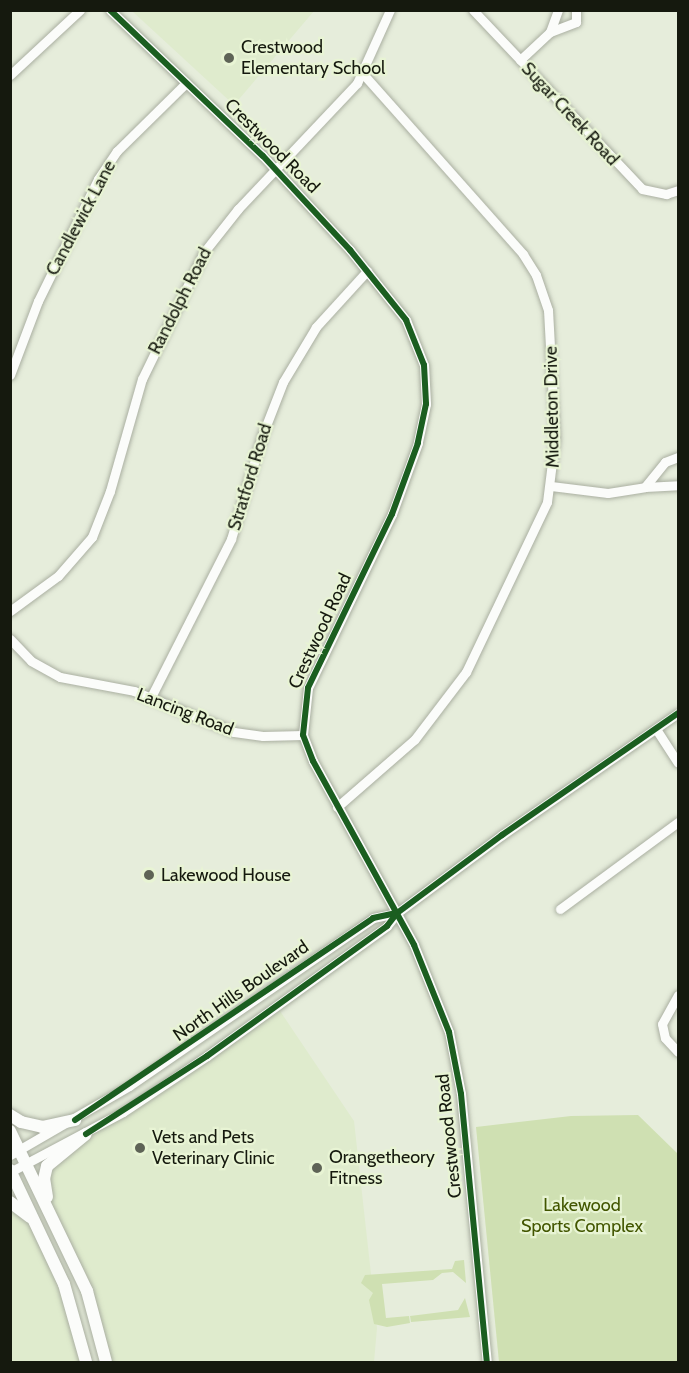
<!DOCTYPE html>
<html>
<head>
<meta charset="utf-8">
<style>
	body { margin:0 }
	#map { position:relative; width:689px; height:1373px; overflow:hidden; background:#e6eddb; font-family:Cabin,sans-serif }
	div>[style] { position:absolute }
	.built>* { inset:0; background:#dfebcd }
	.green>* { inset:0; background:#cfe0b2 }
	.roads { filter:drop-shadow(0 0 2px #aaafa1) drop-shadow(0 0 2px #aaafa1) }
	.minor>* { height:9px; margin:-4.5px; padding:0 4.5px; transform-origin:4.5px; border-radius:4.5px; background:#fbfcfa }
	.major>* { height:12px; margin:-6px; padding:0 6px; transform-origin:6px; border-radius:6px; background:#fbfcfa }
	.cycleway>* { height:6px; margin:-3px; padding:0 3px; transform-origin:3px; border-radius:3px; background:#1b5e20 }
	.dots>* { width:16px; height:16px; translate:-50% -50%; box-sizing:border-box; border:3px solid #e8f4d4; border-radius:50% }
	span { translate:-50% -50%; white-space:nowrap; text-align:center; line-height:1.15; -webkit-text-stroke:4.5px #e8f4d4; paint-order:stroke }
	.poi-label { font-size:18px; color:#15190e }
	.left { translate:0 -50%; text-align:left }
	.street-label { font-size:18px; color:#15190e }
	.park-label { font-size:18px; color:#425600 }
	.frame { position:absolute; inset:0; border:12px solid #15190e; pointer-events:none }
</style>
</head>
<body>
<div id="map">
	<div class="built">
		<div style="clip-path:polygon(132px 11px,314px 11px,234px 105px)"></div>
		<div style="clip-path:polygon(276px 1005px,354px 1121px,377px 1328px,374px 1362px,102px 1362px,100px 1338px,51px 1216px,44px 1179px,55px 1157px)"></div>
		<div style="clip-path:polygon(10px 1202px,24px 1209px,64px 1284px,86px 1362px,11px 1362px)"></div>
	</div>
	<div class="green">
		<div style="clip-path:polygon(638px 1115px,678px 1154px,678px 1362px,499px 1362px,476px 1127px,571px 1116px)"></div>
		<div style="clip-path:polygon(464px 1260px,466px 1283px,453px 1272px,442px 1273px,433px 1280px,382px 1284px,386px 1318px,409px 1316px,410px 1323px,387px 1327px,374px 1324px,369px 1300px,373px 1293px,361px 1283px,365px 1275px,452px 1269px,455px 1261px)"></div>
		<div style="clip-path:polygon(465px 1298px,470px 1317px,411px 1322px,410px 1316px,458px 1310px)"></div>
	</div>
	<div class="roads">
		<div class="minor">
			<div style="left:110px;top:10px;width:211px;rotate:43.7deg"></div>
			<div style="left:263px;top:156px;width:128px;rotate:47.2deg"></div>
			<div style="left:350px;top:250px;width:90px;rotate:51.3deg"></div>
			<div style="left:406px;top:320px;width:48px;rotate:68.2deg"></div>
			<div style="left:424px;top:365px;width:39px;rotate:87deg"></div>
			<div style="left:426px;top:404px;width:40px;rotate:102deg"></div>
			<div style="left:418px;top:443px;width:76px;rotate:110.1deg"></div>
			<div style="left:392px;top:514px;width:193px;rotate:115.8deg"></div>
			<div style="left:308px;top:688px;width:47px;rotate:96.1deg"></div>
			<div style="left:303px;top:735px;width:28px;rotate:69deg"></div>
			<div style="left:313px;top:761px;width:210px;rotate:61.2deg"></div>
			<div style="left:414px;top:945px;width:94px;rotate:68.1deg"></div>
			<div style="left:449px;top:1032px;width:63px;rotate:79deg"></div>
			<div style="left:461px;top:1094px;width:269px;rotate:84.5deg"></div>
			<div style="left:473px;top:10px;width:246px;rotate:46.6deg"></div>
			<div style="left:642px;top:189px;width:25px;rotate:12deg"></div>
			<div style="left:666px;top:194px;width:13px;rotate:-18deg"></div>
			<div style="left:558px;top:10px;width:23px;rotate:110deg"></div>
			<div style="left:550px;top:32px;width:28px;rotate:-21deg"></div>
			<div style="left:576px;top:22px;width:12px;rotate:-90deg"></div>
			<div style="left:520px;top:60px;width:41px;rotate:-43deg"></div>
			<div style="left:10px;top:75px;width:96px;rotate:-42.9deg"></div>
			<div style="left:10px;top:375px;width:79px;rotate:-69.3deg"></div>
			<div style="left:38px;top:301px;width:136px;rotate:-63.8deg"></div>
			<div style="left:98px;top:179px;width:34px;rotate:-56deg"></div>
			<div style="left:117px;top:151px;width:97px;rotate:-44.6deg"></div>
			<div style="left:678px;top:457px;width:14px;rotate:159deg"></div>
			<div style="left:665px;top:462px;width:32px;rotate:129deg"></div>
			<div style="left:645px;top:487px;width:33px;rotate:-3deg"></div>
			<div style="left:551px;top:486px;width:57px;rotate:7deg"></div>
			<div style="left:608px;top:493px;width:37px;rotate:-9deg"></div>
			<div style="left:10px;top:611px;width:59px;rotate:-36.1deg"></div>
			<div style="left:58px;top:576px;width:52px;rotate:-48.9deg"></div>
			<div style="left:92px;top:537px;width:49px;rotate:-68.6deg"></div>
			<div style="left:110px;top:491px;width:116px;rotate:-74.1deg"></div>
			<div style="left:142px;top:379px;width:141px;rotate:-64deg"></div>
			<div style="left:204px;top:252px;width:55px;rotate:-51.7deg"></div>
			<div style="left:238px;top:209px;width:173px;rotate:-46.6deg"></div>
			<div style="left:357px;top:83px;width:80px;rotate:-65.7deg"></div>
			<div style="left:10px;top:639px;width:30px;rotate:46deg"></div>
			<div style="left:31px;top:661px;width:33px;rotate:29deg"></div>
			<div style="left:60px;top:677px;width:75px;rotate:10.7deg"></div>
			<div style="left:134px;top:691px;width:108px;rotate:22.3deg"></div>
			<div style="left:234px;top:732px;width:29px;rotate:8deg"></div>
			<div style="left:263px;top:736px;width:40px;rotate:-1.4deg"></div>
			<div style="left:151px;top:697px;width:177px;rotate:-63.1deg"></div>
			<div style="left:231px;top:539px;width:108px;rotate:-73.2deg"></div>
			<div style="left:262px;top:436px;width:58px;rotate:-68.7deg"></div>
			<div style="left:283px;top:382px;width:64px;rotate:-59deg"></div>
			<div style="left:316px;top:327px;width:76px;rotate:-47.7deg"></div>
			<div style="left:656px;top:729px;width:40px;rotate:57.1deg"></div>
			<div style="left:337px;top:807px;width:103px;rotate:-41.1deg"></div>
			<div style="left:415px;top:739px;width:84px;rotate:-52.7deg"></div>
			<div style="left:466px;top:672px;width:188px;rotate:-64.5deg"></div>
			<div style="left:547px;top:502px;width:64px;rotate:-82.8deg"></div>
			<div style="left:555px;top:439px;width:129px;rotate:-93.1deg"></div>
			<div style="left:548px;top:310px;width:37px;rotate:-109deg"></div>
			<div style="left:536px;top:275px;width:25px;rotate:-122deg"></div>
			<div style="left:523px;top:254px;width:241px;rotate:-131.6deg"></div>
			<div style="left:560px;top:909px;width:147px;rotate:-36.4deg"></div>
			<div style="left:678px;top:995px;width:33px;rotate:119deg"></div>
			<div style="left:662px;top:1024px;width:14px;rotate:78deg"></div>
			<div style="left:665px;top:1038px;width:19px;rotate:47deg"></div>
			<div style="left:10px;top:1155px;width:138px;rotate:-30.1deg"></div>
			<div style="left:129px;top:1086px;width:296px;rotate:-34.5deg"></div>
			<div style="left:373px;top:918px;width:25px;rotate:-12deg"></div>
			<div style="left:10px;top:1172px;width:128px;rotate:-28deg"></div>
			<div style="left:123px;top:1112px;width:101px;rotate:-33.7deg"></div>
			<div style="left:207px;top:1056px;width:222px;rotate:-35.8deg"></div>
			<div style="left:387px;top:926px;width:16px;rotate:-52deg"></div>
			<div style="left:397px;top:913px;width:131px;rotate:-36.6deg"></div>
			<div style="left:502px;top:835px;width:214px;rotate:-34.7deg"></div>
		</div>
		<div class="major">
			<div style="left:10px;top:1115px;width:13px;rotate:32deg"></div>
			<div style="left:21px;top:1122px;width:22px;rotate:13deg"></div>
			<div style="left:42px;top:1127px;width:34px;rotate:-12deg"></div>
			<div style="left:10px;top:1131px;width:178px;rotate:64.3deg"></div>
			<div style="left:87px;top:1291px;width:73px;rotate:75deg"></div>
			<div style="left:10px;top:1170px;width:126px;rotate:64.7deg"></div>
			<div style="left:64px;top:1284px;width:81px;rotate:74.2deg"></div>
			<div style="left:47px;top:1197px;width:18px;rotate:-99deg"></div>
			<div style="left:44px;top:1179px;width:13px;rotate:-77deg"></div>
			<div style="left:47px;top:1166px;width:50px;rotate:-39.4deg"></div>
			<div style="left:10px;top:1202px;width:25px;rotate:37deg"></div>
		</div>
	</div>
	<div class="cycleway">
		<div style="left:110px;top:10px;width:211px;rotate:43.7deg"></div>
		<div style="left:263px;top:156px;width:128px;rotate:47.2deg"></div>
		<div style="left:350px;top:250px;width:90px;rotate:51.3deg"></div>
		<div style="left:406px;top:320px;width:48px;rotate:68.2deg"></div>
		<div style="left:424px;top:365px;width:39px;rotate:87deg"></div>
		<div style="left:426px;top:404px;width:40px;rotate:102deg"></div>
		<div style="left:418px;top:443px;width:76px;rotate:110.1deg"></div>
		<div style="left:392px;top:514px;width:193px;rotate:115.8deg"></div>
		<div style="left:308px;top:688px;width:47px;rotate:96.1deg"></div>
		<div style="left:303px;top:735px;width:28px;rotate:69deg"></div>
		<div style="left:313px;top:761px;width:210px;rotate:61.2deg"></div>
		<div style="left:414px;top:945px;width:94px;rotate:68.1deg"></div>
		<div style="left:449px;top:1032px;width:63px;rotate:79deg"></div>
		<div style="left:461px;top:1094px;width:269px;rotate:84.5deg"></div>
		<div style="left:75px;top:1120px;width:360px;rotate:-34.1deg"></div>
		<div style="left:373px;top:918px;width:25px;rotate:-12deg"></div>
		<div style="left:86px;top:1134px;width:144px;rotate:-32.8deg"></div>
		<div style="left:207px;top:1056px;width:222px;rotate:-35.8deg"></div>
		<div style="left:387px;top:926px;width:16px;rotate:-52deg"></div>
		<div style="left:397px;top:913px;width:131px;rotate:-36.6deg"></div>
		<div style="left:502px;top:835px;width:214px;rotate:-34.7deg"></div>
	</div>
	<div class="dots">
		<div style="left:229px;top:58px;background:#5e6356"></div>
		<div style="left:149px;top:875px;background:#5e6356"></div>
		<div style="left:140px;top:1148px;background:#5e6356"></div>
		<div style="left:317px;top:1168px;background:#5e6356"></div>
	</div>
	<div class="poi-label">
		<span class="left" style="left:241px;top:58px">Crestwood<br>Elementary School</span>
		<span class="left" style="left:161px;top:875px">Lakewood House</span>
		<span class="left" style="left:152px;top:1148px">Vets and Pets<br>Veterinary Clinic</span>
		<span class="left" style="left:329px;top:1168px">Orangetheory<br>Fitness</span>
	</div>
	<div class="street-label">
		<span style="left:570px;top:114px;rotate:47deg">Sugar Creek Road</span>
		<span style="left:272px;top:146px;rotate:45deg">Crestwood Road</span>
		<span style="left:81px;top:218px;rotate:-62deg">Candlewick Lane</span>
		<span style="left:180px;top:301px;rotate:-63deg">Randolph Road</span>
		<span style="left:552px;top:407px;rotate:-91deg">Middleton Drive</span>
		<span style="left:250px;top:477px;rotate:-73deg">Stratford Road</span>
		<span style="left:320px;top:631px;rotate:-65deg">Crestwood Road</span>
		<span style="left:185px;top:712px;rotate:21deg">Lancing Road</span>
		<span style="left:241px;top:991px;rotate:-35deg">North Hills Boulevard</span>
		<span style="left:449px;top:1136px;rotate:-96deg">Crestwood Road</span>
	</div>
	<div class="park-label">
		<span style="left:582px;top:1216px">Lakewood<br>Sports Complex</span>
	</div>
	<div class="frame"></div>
</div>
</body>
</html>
